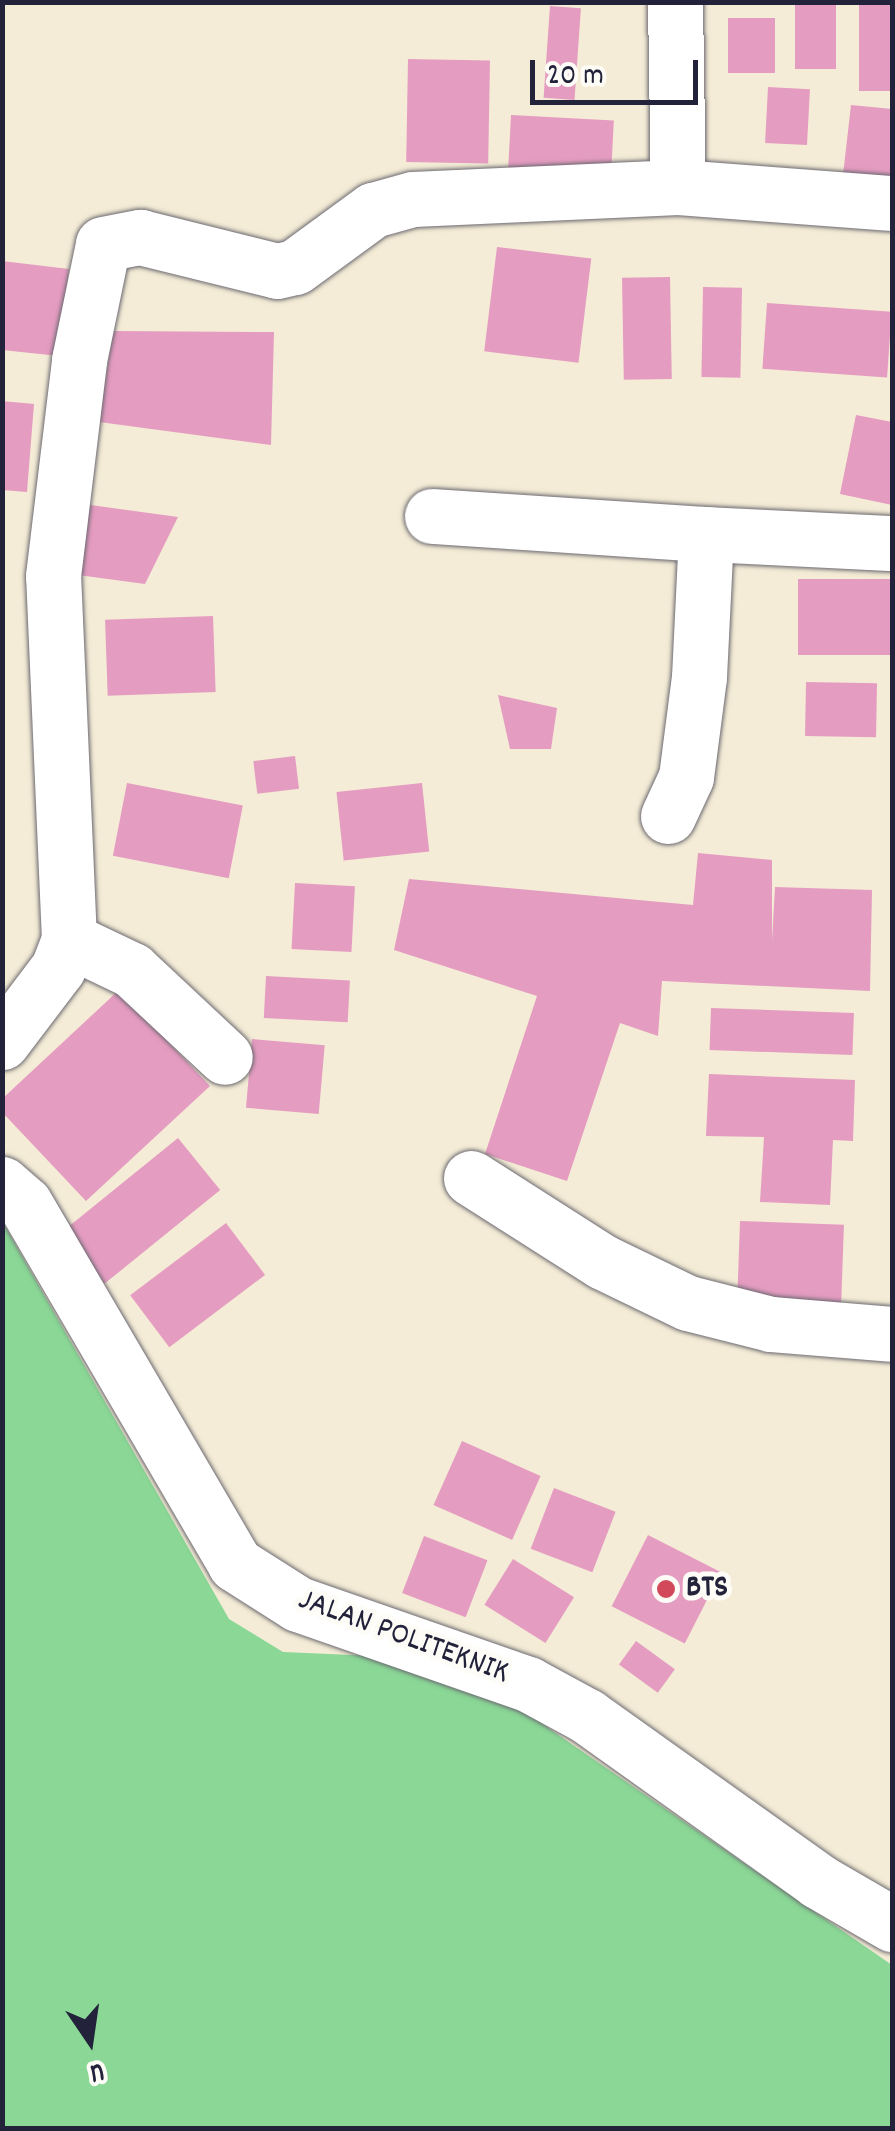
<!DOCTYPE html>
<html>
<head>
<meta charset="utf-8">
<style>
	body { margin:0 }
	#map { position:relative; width:895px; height:2131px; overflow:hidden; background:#f4ecd6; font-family:Dekko,sans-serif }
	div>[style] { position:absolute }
	.green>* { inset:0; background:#8ad796 }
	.building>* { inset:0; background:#e59cc1; transform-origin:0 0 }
	.roads { filter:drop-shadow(0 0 2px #6c6971) drop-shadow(0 0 2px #6c6971) }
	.minor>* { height:55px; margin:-27.5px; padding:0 27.5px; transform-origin:27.5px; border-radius:27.5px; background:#fff }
	.dots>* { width:28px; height:28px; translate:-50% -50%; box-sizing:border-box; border:5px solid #fdfcf7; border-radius:50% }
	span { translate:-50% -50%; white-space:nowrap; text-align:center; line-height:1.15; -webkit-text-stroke:10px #fdfcf7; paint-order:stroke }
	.poi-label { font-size:32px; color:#22223b; font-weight:700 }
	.left { translate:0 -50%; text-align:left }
	.street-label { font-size:32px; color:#22223b }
	.frame { position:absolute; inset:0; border:5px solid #22223b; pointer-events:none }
	.north { position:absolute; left:40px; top:1991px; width:100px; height:100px; -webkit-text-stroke:8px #fdfcf7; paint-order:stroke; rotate:167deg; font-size:28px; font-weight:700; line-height:40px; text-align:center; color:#22223b }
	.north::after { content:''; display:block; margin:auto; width:35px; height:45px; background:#22223b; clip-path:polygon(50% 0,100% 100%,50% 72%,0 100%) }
	.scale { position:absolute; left:530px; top:60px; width:168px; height:45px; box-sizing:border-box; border:5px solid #22223b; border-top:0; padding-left:12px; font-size:30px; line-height:35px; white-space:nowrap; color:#22223b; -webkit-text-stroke:8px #fdfcf7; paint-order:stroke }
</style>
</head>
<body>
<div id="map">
	<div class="green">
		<div style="clip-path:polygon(2px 1221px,229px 1619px,283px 1652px,398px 1657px,483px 1683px,892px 1965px,892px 2128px,3px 2128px)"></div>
	</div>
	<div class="building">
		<div style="left:795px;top:2px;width:41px;height:67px"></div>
		<div style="left:859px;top:2px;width:33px;height:89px"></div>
		<div style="left:550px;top:6px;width:31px;height:92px;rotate:4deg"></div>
		<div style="left:728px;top:18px;width:47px;height:55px"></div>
		<div style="left:408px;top:59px;width:82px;height:103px;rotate:1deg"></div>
		<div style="left:768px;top:87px;width:42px;height:56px;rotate:3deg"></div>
		<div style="clip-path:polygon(851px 105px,892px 109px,892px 180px,843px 175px)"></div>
		<div style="left:511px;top:115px;width:103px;height:60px;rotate:3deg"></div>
		<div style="left:497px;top:247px;width:95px;height:105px;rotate:7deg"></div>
		<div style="clip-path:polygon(2px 261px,69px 269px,59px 356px,2px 350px)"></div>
		<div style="left:670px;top:277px;width:102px;height:48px;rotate:89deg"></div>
		<div style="left:703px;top:287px;width:39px;height:90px;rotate:1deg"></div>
		<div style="left:767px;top:303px;width:125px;height:66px;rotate:4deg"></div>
		<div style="clip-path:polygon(113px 331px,274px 332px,271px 445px,99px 422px)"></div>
		<div style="clip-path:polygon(2px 401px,34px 404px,27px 492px,2px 490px)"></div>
		<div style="clip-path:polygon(856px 415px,892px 422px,892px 505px,840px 494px)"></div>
		<div style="clip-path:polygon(83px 504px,178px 517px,145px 584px,63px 573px)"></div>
		<div style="left:892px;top:579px;width:76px;height:94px;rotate:90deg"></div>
		<div style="left:213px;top:616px;width:76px;height:108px;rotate:88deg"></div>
		<div style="left:806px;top:682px;width:71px;height:54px;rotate:1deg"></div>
		<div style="clip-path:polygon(498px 695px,557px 708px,551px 749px,510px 749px)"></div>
		<div style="left:295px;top:756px;width:33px;height:42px;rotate:83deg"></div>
		<div style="left:127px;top:783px;width:118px;height:74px;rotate:11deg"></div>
		<div style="left:422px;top:783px;width:69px;height:86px;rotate:84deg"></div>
		<div style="clip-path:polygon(698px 853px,772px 860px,772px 941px,775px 887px,872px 890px,870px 991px,662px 981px,658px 1036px,620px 1023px,567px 1181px,485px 1154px,537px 996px,394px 950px,409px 879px,693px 905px)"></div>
		<div style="left:295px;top:883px;width:60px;height:66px;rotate:3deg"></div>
		<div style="left:266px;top:976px;width:84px;height:42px;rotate:3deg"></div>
		<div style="clip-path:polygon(119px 990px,210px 1086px,86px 1201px,2px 1112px,2px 1099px)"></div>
		<div style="left:711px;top:1008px;width:143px;height:42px;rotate:2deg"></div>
		<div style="left:252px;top:1039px;width:73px;height:69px;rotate:5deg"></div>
		<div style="clip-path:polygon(709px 1074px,855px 1080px,853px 1141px,833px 1140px,830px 1205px,760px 1202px,764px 1137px,706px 1136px)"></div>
		<div style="left:178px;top:1138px;width:67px;height:149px;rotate:51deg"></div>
		<div style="left:740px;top:1221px;width:104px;height:88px;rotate:2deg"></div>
		<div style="left:226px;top:1223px;width:65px;height:120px;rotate:53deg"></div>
		<div style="left:462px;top:1441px;width:86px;height:70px;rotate:24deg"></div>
		<div style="left:554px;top:1488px;width:66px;height:65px;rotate:21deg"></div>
		<div style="left:648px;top:1535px;width:82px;height:80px;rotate:27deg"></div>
		<div style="left:424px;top:1536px;width:68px;height:61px;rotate:21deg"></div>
		<div style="left:513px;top:1559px;width:72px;height:54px;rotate:32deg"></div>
		<div style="left:636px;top:1641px;width:48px;height:29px;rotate:36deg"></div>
	</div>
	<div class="roads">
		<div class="minor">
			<div style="left:675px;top:2px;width:185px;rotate:89.1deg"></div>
			<div style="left:432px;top:516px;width:275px;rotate:3.8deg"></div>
			<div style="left:668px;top:816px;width:43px;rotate:-65.2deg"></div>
			<div style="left:686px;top:777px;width:101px;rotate:-82.6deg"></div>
			<div style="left:699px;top:677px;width:143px;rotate:-87.2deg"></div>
			<div style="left:706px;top:534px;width:186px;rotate:2.8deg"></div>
			<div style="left:69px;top:940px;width:70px;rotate:25.5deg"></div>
			<div style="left:132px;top:970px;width:127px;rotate:43.1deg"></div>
			<div style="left:2px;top:1042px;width:93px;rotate:-52.9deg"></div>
			<div style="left:58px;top:968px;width:30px;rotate:-69deg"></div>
			<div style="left:69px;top:940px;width:364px;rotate:-92.5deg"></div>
			<div style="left:53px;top:576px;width:218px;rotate:-83.1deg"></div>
			<div style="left:79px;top:360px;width:118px;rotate:-78.3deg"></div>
			<div style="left:103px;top:244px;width:38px;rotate:-11deg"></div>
			<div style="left:140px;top:237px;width:141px;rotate:13.9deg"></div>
			<div style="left:277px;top:271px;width:18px;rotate:-13deg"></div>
			<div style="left:295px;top:267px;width:97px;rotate:-36.2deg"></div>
			<div style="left:373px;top:210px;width:41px;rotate:-15.4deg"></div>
			<div style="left:413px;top:199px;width:265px;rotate:-2.6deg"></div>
			<div style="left:678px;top:187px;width:215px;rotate:4.3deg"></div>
			<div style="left:471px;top:1178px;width:156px;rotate:32.5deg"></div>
			<div style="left:603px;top:1262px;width:94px;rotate:25.8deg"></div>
			<div style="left:688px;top:1303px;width:86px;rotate:14.2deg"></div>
			<div style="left:771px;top:1324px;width:121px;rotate:4.7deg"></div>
			<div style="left:2px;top:1184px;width:30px;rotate:41deg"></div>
			<div style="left:25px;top:1204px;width:417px;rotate:59.7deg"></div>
			<div style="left:235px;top:1564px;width:75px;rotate:32.4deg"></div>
			<div style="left:298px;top:1604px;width:244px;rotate:19.2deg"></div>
			<div style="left:528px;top:1684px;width:67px;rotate:28.5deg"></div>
			<div style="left:587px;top:1716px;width:284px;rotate:35.5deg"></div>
			<div style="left:818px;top:1881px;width:86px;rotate:30.2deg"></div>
		</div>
	</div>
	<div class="dots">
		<div style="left:666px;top:1589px;background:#d1495b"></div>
	</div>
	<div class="poi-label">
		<span class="left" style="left:686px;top:1589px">BTS</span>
	</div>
	<div class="street-label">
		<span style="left:403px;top:1638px;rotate:20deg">JALAN POLITEKNIK</span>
	</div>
	<div class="frame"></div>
	<div class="north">U</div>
	<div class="scale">20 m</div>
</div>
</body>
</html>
